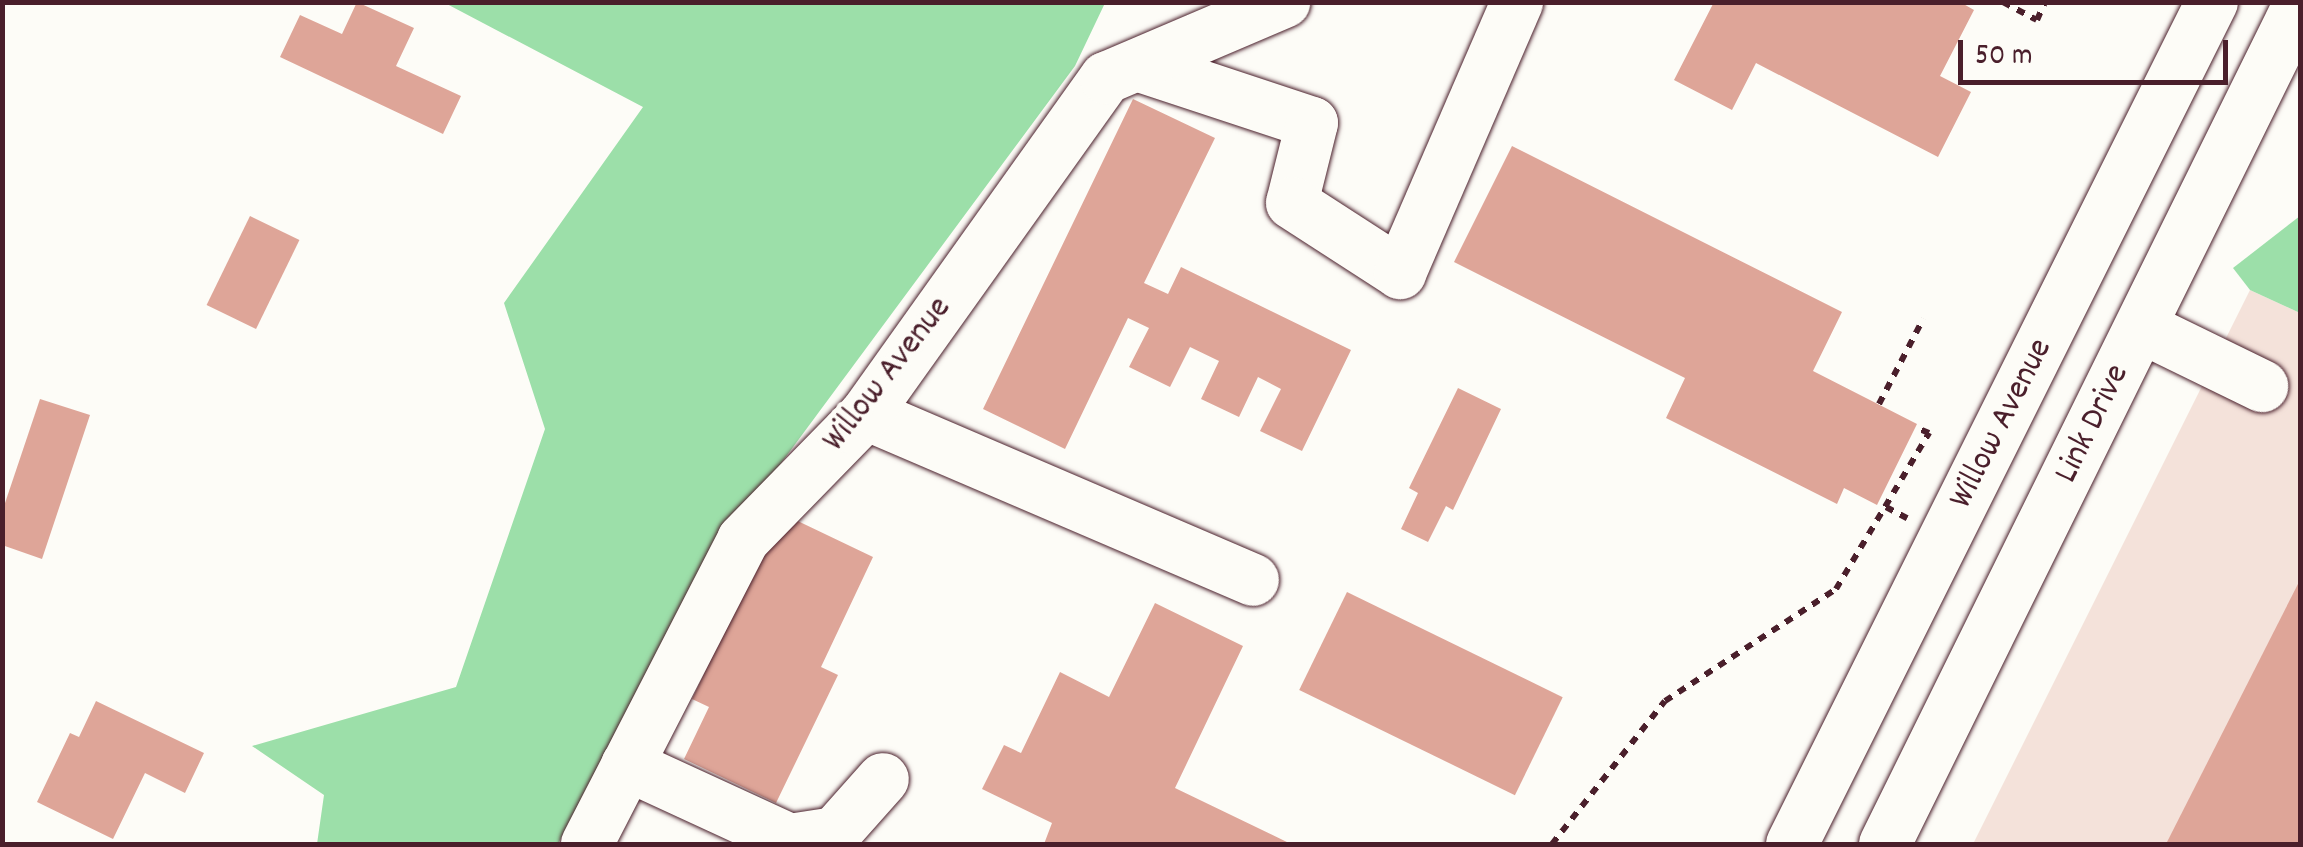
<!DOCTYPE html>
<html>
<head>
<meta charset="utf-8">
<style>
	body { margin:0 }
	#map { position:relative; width:2303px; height:847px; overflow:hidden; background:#fdfcf7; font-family:Dekko,sans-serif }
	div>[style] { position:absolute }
	.built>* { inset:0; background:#f4e2da }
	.green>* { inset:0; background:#9cdfa9 }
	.building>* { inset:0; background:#dea598; transform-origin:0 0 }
	.path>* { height:6px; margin-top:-3px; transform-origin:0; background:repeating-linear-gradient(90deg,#4a1f2b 0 8px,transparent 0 16px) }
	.roads { filter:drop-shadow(0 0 2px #4a1f2b) drop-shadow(0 0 2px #4a1f2b) }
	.minor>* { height:52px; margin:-26px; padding:0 26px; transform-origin:26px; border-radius:26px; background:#fdfcf7 }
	span { translate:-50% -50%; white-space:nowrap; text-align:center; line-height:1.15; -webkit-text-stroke:9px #fdfcf7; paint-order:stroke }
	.street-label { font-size:35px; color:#4a1f2b }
	.frame { position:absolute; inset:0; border:5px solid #4a1f2b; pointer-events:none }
	.scale { position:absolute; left:1958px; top:40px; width:270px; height:45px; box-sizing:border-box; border:5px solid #4a1f2b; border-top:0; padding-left:12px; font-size:30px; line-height:35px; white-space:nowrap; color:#4a1f2b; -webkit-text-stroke:8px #fdfcf7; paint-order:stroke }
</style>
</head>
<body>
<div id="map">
	<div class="built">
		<div style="clip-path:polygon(2250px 290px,2300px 313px,2300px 844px,1973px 844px)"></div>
	</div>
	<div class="green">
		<div style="clip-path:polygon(445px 3px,1105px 3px,1075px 66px,691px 585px,558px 844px,317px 844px,324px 795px,252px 746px,456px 687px,545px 429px,504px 303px,643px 107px)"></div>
		<div style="clip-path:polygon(2300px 216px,2300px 313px,2250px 290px,2233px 268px)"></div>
	</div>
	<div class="building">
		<div style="clip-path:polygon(357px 2px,414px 28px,396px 66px,461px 96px,443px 134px,280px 57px,300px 15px,342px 34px)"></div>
		<div style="clip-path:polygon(1714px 2px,1960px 2px,1974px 10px,1940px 76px,1971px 92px,1938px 157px,1756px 63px,1732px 110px,1674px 80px)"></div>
		<div style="clip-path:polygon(1133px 99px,1215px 138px,1144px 283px,1168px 294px,1181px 267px,1351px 350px,1302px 451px,1260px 431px,1281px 389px,1258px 377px,1239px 417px,1201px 399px,1219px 361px,1190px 347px,1170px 387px,1129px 367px,1149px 328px,1128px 318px,1065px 449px,983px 409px)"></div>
		<div style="clip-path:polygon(1512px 146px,1842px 312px,1813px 371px,1917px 424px,1877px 505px,1844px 488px,1837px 504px,1666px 418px,1685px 378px,1454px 262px)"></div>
		<div style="left:250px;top:216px;width:55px;height:99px;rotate:26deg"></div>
		<div style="clip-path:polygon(1458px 388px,1501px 409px,1453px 510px,1446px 506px,1428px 542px,1401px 529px,1418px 493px,1409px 488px)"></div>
		<div style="clip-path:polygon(40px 399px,90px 415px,42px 559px,2px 545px,2px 512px)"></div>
		<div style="clip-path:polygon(781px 513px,873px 557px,821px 667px,838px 675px,776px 803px,684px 759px,709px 707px,692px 699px)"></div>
		<div style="clip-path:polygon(2300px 580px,2300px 844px,2166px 844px)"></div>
		<div style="left:1347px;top:592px;width:240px;height:109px;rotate:26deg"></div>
		<div style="clip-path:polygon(1155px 603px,1243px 646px,1175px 788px,1291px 844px,1044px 844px,1052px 823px,982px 789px,1004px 745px,1021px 753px,1060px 672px,1109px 697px)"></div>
		<div style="clip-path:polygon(96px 701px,204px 753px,185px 793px,145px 773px,113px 839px,37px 802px,70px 733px,79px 737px)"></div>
	</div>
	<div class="path">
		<div style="left:2003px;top:2px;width:38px;rotate:28deg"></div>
		<div style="left:2037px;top:20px;width:20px;rotate:-66deg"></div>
		<div style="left:1879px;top:404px;width:96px;rotate:-62.6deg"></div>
		<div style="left:1886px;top:507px;width:24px;rotate:28deg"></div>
		<div style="left:1552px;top:844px;width:182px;rotate:-51.7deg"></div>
		<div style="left:1665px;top:701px;width:204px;rotate:-33.2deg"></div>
		<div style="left:1836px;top:589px;width:182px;rotate:-59.2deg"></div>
		<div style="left:1929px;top:433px;width:15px;rotate:-157deg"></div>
	</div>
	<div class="roads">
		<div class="minor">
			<div style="left:1143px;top:67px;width:178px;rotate:18.3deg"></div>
			<div style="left:1312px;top:123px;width:82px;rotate:104deg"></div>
			<div style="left:1292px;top:203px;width:129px;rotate:32.9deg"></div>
			<div style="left:1400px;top:273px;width:295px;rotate:-66.6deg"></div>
			<div style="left:2141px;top:327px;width:135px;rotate:26deg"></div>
			<div style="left:866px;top:414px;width:421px;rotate:23.2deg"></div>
			<div style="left:627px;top:765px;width:179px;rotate:24.7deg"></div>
			<div style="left:790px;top:840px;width:46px;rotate:-8.8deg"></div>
			<div style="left:835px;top:833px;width:72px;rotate:-48.4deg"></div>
			<div style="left:587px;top:844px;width:342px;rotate:-62.8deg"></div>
			<div style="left:743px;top:540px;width:176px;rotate:-45.7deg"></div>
			<div style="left:866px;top:414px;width:413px;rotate:-54.5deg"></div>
			<div style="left:1106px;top:78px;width:194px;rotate:-23.1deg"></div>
			<div style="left:1792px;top:844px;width:941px;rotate:-63.49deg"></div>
			<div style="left:1885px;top:844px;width:938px;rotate:-63.74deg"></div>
		</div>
	</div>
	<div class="street-label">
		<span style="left:888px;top:375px;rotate:-52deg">Willow Avenue</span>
		<span style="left:2002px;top:424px;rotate:-63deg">Willow Avenue</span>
		<span style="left:2093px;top:424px;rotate:-64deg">Link Drive</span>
	</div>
	<div class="frame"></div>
	<div class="scale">50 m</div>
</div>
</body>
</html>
